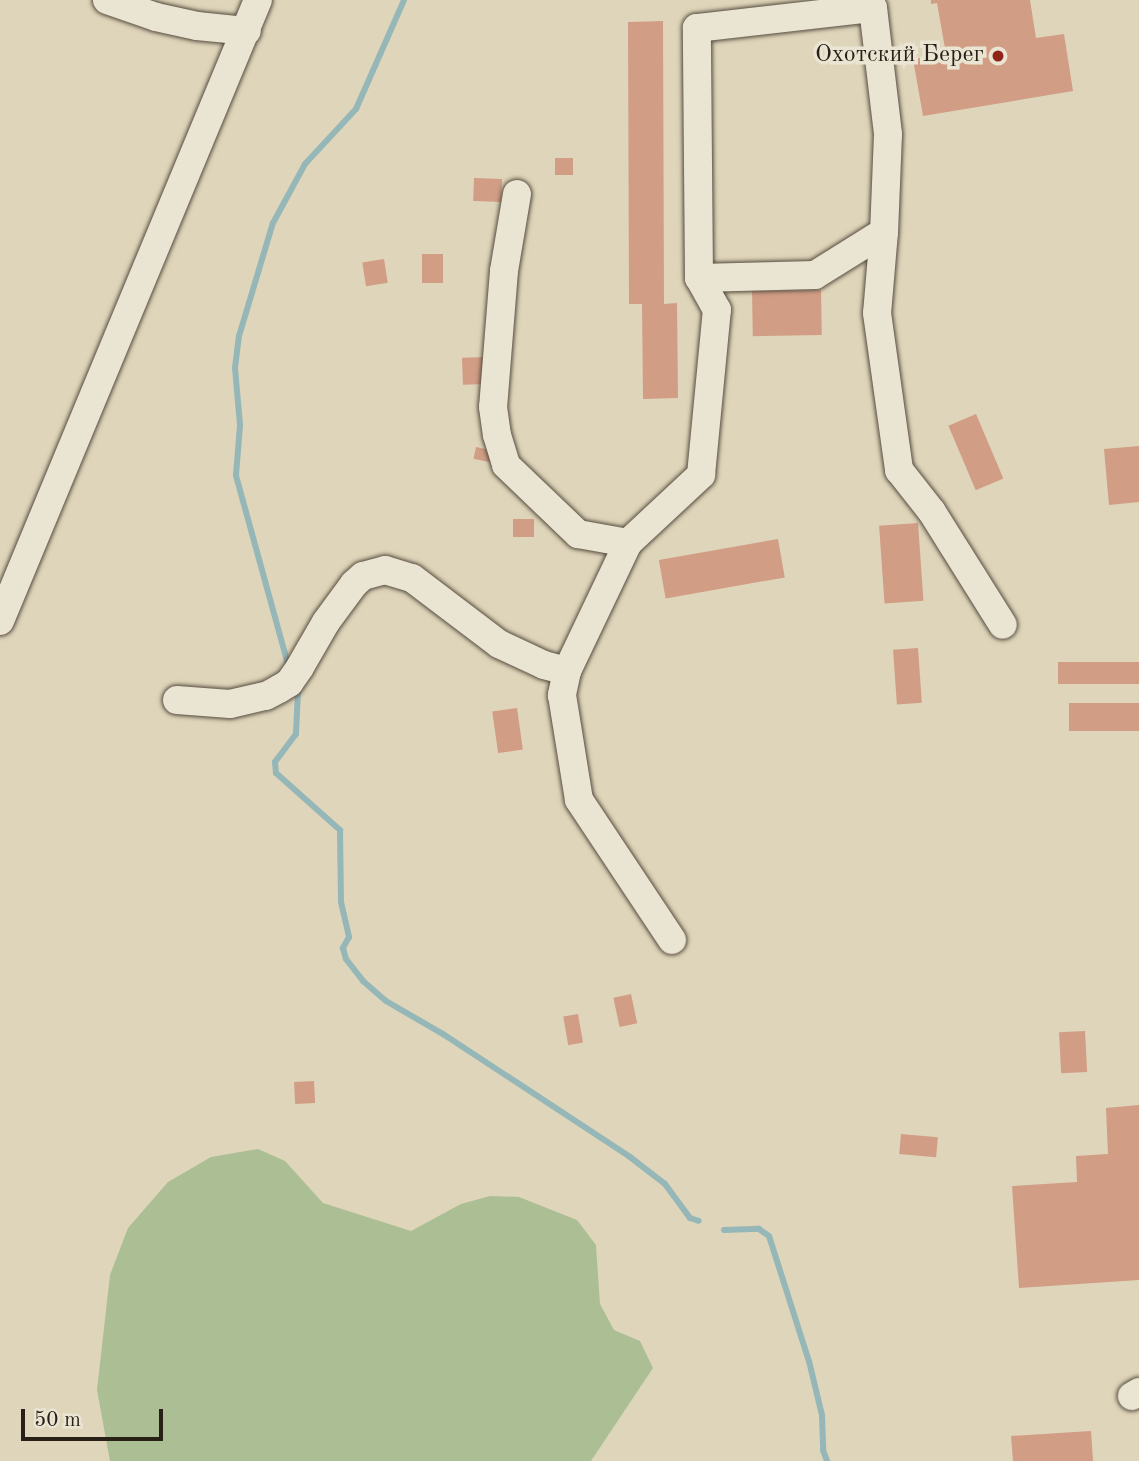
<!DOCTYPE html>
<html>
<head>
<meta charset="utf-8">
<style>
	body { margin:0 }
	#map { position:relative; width:1139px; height:1461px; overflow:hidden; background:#dfd5ba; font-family:"Old Standard TT",serif }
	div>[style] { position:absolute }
	.green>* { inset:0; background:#acbe94 }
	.stream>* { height:6px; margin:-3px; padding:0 3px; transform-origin:3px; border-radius:3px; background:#96b7b8 }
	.building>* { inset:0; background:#d19d85; transform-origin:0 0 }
	.roads { filter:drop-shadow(0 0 2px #564c3f) drop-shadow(0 0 2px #564c3f) }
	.minor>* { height:28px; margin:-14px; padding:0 14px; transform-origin:14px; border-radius:14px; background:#eae4d2 }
	.dots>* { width:19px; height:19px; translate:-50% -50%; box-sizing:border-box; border:4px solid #eae4d2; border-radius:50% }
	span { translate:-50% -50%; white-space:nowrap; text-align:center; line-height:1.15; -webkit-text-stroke:7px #eae4d2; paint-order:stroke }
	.poi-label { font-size:24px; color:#281f16 }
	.right { translate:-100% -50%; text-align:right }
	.scale { position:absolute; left:21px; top:1409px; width:142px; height:32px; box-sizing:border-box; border:4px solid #281f16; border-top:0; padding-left:9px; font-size:21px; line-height:24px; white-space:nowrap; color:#281f16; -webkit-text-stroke:5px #eae4d2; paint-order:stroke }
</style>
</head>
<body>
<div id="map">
	<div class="green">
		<div style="clip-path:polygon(258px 1149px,285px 1161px,323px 1203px,411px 1231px,461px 1204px,490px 1196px,519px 1197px,577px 1220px,596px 1245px,600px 1304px,614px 1330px,640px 1341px,653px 1368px,591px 1461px,110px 1461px,97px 1390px,110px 1275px,128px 1228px,168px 1182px,211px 1157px)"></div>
	</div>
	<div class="stream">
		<div style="left:289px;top:668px;width:200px;rotate:-105.4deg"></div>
		<div style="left:236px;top:475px;width:50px;rotate:-85.4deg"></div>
		<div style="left:240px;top:425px;width:57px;rotate:-95deg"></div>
		<div style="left:235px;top:368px;width:32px;rotate:-83deg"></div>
		<div style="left:239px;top:336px;width:118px;rotate:-73.3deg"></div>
		<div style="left:273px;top:223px;width:67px;rotate:-61.5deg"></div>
		<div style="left:305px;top:164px;width:75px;rotate:-47.2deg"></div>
		<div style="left:356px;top:109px;width:119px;rotate:-66.2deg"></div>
		<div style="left:298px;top:691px;width:43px;rotate:92.7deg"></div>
		<div style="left:296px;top:734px;width:35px;rotate:127deg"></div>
		<div style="left:275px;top:762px;width:11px;rotate:85deg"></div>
		<div style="left:276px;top:773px;width:86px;rotate:41.7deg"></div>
		<div style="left:340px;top:830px;width:72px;rotate:89.2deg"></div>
		<div style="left:341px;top:902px;width:36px;rotate:77deg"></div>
		<div style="left:349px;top:937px;width:13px;rotate:119deg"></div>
		<div style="left:343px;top:948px;width:11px;rotate:75deg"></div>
		<div style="left:346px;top:959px;width:28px;rotate:52deg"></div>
		<div style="left:363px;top:981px;width:30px;rotate:41deg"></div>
		<div style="left:386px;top:1001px;width:66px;rotate:30.1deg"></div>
		<div style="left:443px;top:1034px;width:224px;rotate:33.3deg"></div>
		<div style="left:630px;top:1157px;width:44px;rotate:37.6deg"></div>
		<div style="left:665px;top:1184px;width:42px;rotate:53.7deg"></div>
		<div style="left:690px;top:1218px;width:9px;rotate:18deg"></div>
		<div style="left:724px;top:1230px;width:35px;rotate:-2deg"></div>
		<div style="left:759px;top:1229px;width:12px;rotate:35deg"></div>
		<div style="left:769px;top:1236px;width:131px;rotate:72.3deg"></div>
		<div style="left:809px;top:1361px;width:56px;rotate:76.5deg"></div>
		<div style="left:822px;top:1415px;width:35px;rotate:88deg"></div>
		<div style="left:823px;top:1450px;width:12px;rotate:70deg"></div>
	</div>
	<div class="building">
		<div style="clip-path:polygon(931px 0,1030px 0,1036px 38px,1064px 34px,1073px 91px,923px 116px,913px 59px,946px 54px,937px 3px,931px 4px)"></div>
		<div style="clip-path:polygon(663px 21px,664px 304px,677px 303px,678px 398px,643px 399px,642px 304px,629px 304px,628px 22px)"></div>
		<div style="left:555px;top:158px;width:18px;height:17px"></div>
		<div style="left:474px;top:178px;width:28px;height:23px;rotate:2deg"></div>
		<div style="left:443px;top:254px;width:29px;height:21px;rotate:90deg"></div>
		<div style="left:384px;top:259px;width:24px;height:22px;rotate:81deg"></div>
		<div style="left:821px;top:290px;width:45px;height:69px;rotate:89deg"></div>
		<div style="left:486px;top:357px;width:27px;height:24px;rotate:88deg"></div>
		<div style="left:976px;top:414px;width:70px;height:30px;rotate:67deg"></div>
		<div style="clip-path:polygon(1139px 446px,1139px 502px,1109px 505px,1104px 449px)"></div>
		<div style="left:476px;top:447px;width:19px;height:12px;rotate:12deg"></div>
		<div style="left:513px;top:519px;width:21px;height:18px"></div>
		<div style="left:918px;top:523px;width:78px;height:39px;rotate:86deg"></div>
		<div style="left:778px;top:539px;width:39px;height:121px;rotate:80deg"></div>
		<div style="left:918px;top:648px;width:55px;height:25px;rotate:86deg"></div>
		<div style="left:1139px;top:662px;width:22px;height:81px;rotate:90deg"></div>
		<div style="left:1139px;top:703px;width:28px;height:70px;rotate:90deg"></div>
		<div style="left:517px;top:708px;width:42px;height:25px;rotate:82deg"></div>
		<div style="left:631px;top:994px;width:30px;height:18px;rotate:78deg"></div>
		<div style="left:578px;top:1014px;width:29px;height:15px;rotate:80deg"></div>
		<div style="left:1085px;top:1031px;width:41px;height:26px;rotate:87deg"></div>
		<div style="left:314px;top:1081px;width:22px;height:20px;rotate:87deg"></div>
		<div style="clip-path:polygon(1139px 1105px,1139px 1280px,1019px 1288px,1012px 1186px,1077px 1182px,1076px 1156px,1108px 1154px,1106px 1108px)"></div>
		<div style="left:901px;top:1134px;width:37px;height:20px;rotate:5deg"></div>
		<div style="clip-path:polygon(1091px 1431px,1093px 1461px,1013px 1461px,1011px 1436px)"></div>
	</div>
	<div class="roads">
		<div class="minor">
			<div style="left:107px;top:0;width:52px;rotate:19.1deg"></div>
			<div style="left:156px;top:17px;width:42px;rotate:12.4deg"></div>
			<div style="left:197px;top:26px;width:50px;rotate:5.7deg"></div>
			<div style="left:517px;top:194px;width:78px;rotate:99.6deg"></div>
			<div style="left:504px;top:271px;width:136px;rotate:94.6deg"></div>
			<div style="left:493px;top:407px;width:28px;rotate:82deg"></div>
			<div style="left:497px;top:435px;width:31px;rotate:73deg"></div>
			<div style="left:506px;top:465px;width:100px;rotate:43.8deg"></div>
			<div style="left:578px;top:534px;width:51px;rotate:10.2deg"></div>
			<div style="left:884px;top:232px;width:81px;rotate:94.9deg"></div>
			<div style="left:877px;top:313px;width:159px;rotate:82deg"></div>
			<div style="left:899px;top:470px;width:53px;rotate:51.8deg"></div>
			<div style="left:932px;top:512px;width:133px;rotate:57.9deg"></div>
			<div style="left:0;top:621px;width:672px;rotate:-67.44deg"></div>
			<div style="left:567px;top:671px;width:25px;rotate:102deg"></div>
			<div style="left:562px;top:695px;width:106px;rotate:80.8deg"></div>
			<div style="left:579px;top:800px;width:168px;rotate:56.4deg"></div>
			<div style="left:177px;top:700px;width:53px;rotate:4.3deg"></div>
			<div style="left:230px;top:704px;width:37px;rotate:-13deg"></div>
			<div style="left:266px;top:696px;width:15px;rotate:-28deg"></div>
			<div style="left:279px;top:689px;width:12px;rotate:-31deg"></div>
			<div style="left:289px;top:683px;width:19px;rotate:-55deg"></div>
			<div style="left:300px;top:667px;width:52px;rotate:-60deg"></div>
			<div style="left:326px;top:622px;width:47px;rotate:-53.6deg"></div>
			<div style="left:354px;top:584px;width:12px;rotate:-42deg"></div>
			<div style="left:363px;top:576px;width:23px;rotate:-15deg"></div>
			<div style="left:385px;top:570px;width:28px;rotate:17deg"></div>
			<div style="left:412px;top:578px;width:109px;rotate:37.2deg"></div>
			<div style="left:499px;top:644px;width:50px;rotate:25deg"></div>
			<div style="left:544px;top:665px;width:24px;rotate:15deg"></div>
			<div style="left:567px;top:671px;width:142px;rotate:-64.5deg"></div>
			<div style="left:628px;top:543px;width:100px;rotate:-43deg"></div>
			<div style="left:701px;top:475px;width:166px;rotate:-84.5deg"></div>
			<div style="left:717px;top:310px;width:37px;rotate:-119deg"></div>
			<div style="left:699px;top:278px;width:250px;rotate:-90.5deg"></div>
			<div style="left:697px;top:28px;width:177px;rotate:-6.5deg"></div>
			<div style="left:873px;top:8px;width:127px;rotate:83.2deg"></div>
			<div style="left:888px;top:134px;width:98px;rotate:92.3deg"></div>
			<div style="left:884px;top:232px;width:81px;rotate:148.1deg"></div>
			<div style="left:815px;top:275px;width:116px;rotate:178.5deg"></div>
			<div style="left:1132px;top:1396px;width:8px;rotate:-30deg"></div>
		</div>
	</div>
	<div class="dots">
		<div style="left:998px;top:56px;background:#8f2418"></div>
	</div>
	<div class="poi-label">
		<span class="right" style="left:984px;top:56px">Охотский Берег</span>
	</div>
	<div class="scale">50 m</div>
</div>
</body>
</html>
